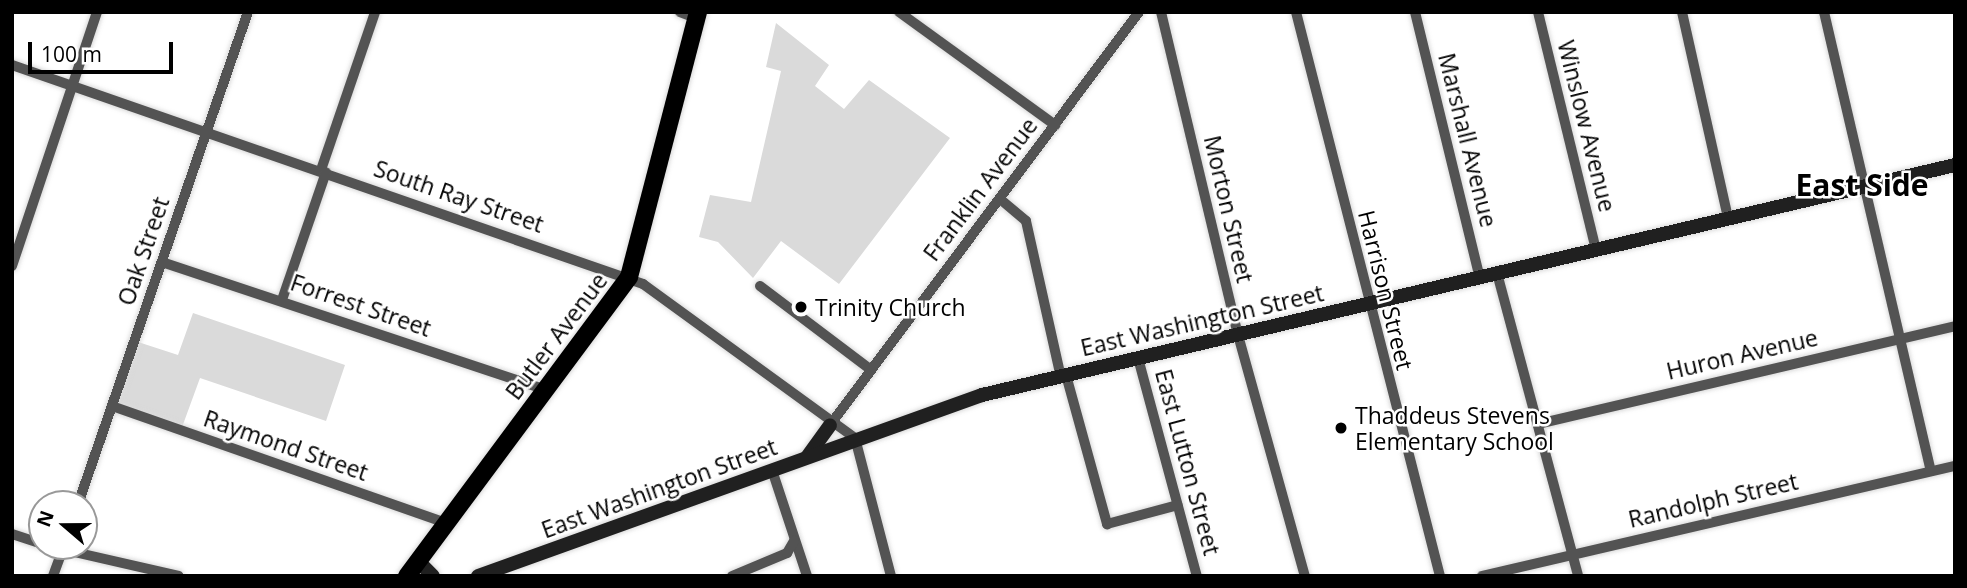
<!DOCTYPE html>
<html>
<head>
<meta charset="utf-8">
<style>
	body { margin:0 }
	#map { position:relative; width:1967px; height:588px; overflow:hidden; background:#fff; font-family:"Open Sans",sans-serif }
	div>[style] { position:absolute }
	.green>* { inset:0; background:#dadada }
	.roads { filter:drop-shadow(0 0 2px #dbdbdb) drop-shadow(0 0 2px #dbdbdb) }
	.street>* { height:10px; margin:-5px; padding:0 5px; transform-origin:5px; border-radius:5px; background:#535353 }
	.secondary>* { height:14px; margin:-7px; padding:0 7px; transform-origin:7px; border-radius:7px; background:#202020 }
	.primary>* { height:18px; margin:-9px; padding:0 9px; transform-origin:9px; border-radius:9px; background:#000 }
	.dots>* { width:19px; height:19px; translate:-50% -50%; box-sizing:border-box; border:4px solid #fff; border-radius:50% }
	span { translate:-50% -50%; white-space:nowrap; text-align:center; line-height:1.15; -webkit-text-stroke:5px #fff; paint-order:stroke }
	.street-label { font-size:23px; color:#000 }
	.poi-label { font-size:23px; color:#000 }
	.left { translate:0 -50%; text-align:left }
	.district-label { font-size:30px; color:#000; font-weight:700 }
	.frame { position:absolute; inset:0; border:14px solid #000; pointer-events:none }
	.north { position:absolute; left:28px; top:490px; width:70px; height:70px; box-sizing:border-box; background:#fff; border:2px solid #999; border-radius:50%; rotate:290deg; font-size:19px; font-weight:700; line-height:28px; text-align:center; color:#000 }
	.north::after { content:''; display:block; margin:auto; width:24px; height:32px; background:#000; clip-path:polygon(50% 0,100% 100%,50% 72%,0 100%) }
	.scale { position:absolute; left:28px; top:42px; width:145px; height:32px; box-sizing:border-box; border:4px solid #000; border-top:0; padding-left:9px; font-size:21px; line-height:24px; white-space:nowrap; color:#000; -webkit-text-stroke:5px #fff; paint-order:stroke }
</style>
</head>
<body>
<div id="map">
	<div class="green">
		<div style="clip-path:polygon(776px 23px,829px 65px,815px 86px,844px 109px,869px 80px,950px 138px,839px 284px,781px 241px,753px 278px,718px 242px,699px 237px,710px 195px,751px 202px,781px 71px,766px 67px)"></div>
		<div style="clip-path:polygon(193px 313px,345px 365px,326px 421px,200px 378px,181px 430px,112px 406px,135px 341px,178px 355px)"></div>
	</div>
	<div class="roads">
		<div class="street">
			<div style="left:680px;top:12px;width:17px;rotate:21deg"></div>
			<div style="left:899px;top:12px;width:193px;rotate:35.9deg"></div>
			<div style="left:1161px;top:12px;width:332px;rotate:76.6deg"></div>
			<div style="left:1238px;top:335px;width:250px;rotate:74.5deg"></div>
			<div style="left:1296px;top:12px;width:582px;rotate:75.68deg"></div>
			<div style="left:1415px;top:12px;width:274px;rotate:76.3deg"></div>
			<div style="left:1538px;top:12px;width:245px;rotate:76.3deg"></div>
			<div style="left:1682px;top:12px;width:211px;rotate:77.4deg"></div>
			<div style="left:1824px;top:12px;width:471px;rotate:76.9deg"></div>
			<div style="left:12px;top:65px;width:668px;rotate:19.14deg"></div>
			<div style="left:643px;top:284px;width:262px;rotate:36deg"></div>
			<div style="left:855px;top:438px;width:143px;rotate:75.4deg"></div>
			<div style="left:321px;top:170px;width:167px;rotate:-71.1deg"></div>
			<div style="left:1000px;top:199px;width:34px;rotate:40deg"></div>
			<div style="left:1026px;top:221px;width:160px;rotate:77.4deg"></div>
			<div style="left:162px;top:262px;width:405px;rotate:18.4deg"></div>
			<div style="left:12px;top:266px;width:268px;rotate:-71.5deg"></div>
			<div style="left:1497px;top:273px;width:314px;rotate:75deg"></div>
			<div style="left:760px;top:286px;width:139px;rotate:37.1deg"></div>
			<div style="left:282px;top:300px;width:135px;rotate:-71deg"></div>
			<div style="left:1138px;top:358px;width:226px;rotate:74.9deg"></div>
			<div style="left:1066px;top:375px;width:155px;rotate:74.6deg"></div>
			<div style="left:1107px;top:524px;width:73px;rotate:-15deg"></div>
			<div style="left:112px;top:406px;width:355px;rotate:19.3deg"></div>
			<div style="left:1538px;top:424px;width:428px;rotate:-13.2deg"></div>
			<div style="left:830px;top:425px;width:516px;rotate:-53.2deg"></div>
			<div style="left:772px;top:470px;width:112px;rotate:71.7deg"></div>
			<div style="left:78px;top:504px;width:521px;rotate:-70.94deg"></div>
			<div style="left:12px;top:534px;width:32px;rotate:18deg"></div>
			<div style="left:48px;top:546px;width:134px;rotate:12.9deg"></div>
			<div style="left:53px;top:576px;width:32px;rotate:-70deg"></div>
			<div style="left:732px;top:576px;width:60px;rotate:-22.7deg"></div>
			<div style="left:787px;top:553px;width:14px;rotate:-60deg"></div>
			<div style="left:1482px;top:576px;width:486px;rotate:-13.1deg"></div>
		</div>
		<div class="secondary">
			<div style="left:807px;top:457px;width:39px;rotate:-54deg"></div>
			<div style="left:418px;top:561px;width:21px;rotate:45deg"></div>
			<div style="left:478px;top:576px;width:536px;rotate:-19.75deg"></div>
			<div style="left:982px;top:395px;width:1000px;rotate:-13.3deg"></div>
		</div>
		<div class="primary">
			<div style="left:407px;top:576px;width:372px;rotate:-53.4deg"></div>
			<div style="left:629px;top:277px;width:274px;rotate:-75.4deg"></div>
		</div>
	</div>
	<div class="dots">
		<div style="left:801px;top:307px;background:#000"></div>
		<div style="left:1341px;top:428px;background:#000"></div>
	</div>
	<div class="street-label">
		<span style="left:1587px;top:126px;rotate:76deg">Winslow Avenue</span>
		<span style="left:1468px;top:140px;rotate:76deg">Marshall Avenue</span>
		<span style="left:980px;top:189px;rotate:-53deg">Franklin Avenue</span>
		<span style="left:459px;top:196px;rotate:19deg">South Ray Street</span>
		<span style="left:1229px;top:209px;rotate:77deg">Morton Street</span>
		<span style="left:143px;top:251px;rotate:-71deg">Oak Street</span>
		<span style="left:1386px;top:290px;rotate:76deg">Harrison Street</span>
		<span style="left:361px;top:305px;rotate:19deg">Forrest Street</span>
		<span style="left:1202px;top:320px;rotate:-13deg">East Washington Street</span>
		<span style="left:556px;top:336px;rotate:-53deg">Butler Avenue</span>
		<span style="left:1742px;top:354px;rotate:-13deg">Huron Avenue</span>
		<span style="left:286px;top:445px;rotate:19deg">Raymond Street</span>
		<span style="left:1188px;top:462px;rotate:75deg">East Lutton Street</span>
		<span style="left:659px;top:488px;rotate:-20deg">East Washington Street</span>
		<span style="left:1713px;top:500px;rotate:-13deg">Randolph Street</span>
	</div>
	<div class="poi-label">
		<span class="left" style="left:815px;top:307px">Trinity Church</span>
		<span class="left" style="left:1355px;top:428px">Thaddeus Stevens<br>Elementary School</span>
	</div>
	<div class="district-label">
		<span style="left:1862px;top:185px">East Side</span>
	</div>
	<div class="frame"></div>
	<div class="north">N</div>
	<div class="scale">100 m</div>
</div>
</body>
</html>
